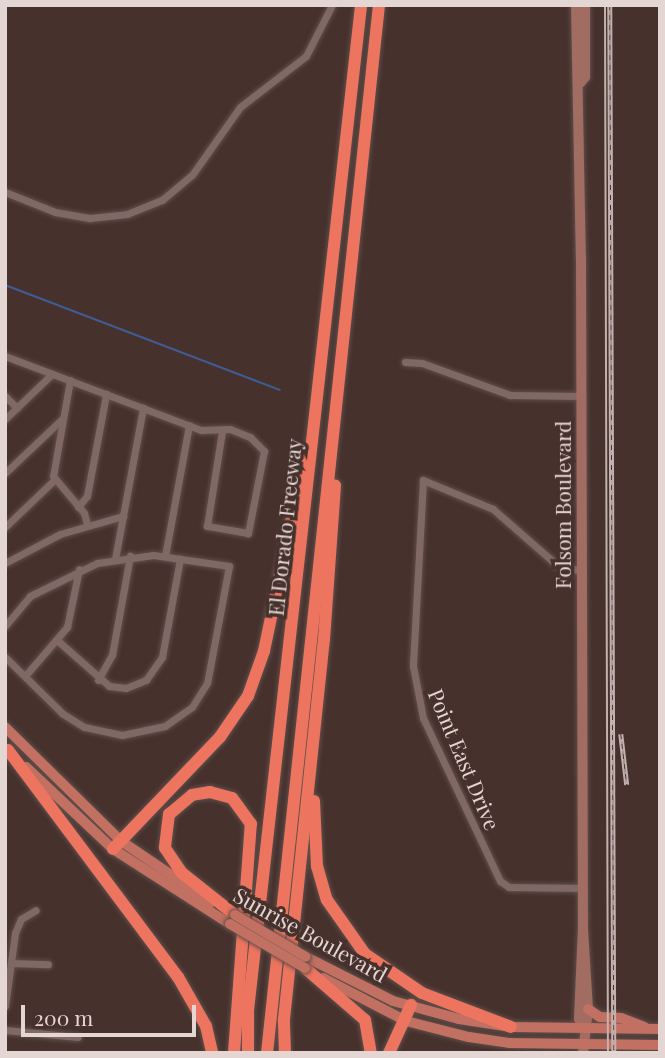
<!DOCTYPE html>
<html>
<head>
<meta charset="utf-8">
<style>
	body { margin:0 }
	#map { position:relative; width:665px; height:1058px; overflow:hidden; background:#46312d; font-family:"Playfair Display",serif }
	div>[style] { position:absolute }
	.stream>* { height:2px; margin:-1px; padding:0 1px; transform-origin:1px; border-radius:1px; background:#3e5d96 }
	.roads { filter:drop-shadow(0 0 2px #604e4a) drop-shadow(0 0 2px #604e4a) }
	.street>* { height:7px; margin:-3.5px; padding:0 3.5px; transform-origin:3.5px; border-radius:3.5px; background:#806964 }
	.secondary>* { height:10px; margin:-5px; padding:0 5px; transform-origin:5px; border-radius:5px; background:#a16d62 }
	.primary>* { height:10px; margin:-5px; padding:0 5px; transform-origin:5px; border-radius:5px; background:#c17061 }
	.highway>* { height:12px; margin:-6px; padding:0 6px; transform-origin:6px; border-radius:6px; background:#ed755f }
	.tram>* { height:2px; margin:-1px; padding:0 1px; transform-origin:1px; border-radius:1px; background:#c2b2af }
	.rail>* { height:4.5px; margin-top:-2.25px; transform-origin:0; background:repeating-linear-gradient(90deg,#46312d 0 5px,#c2b2af 0 10px); box-sizing:border-box; border-block:2px solid #c2b2af }
	.bridges { filter:drop-shadow(0 0 2px #604e4a) drop-shadow(0 0 2px #604e4a) }
	.primary-bridge>* { height:10px; margin:-5px; padding:0 5px; transform-origin:5px; border-radius:5px; background:#c17061 }
	span { translate:-50% -50%; white-space:nowrap; text-align:center; line-height:1.15; -webkit-text-stroke:7px #46312d; paint-order:stroke }
	.street-label { font-size:21px; color:#e4d6d3 }
	.frame { position:absolute; inset:0; border:7px solid #e4d6d3; pointer-events:none }
	.scale { position:absolute; left:21px; top:1005px; width:175px; height:32px; box-sizing:border-box; border:4px solid #e4d6d3; border-top:0; padding-left:9px; font-size:21px; line-height:24px; white-space:nowrap; color:#e4d6d3; -webkit-text-stroke:5px #46312d; paint-order:stroke }
</style>
</head>
<body>
<div id="map">
	<div class="stream">
		<div style="left:5px;top:285px;width:294px;rotate:20.9deg"></div>
	</div>
	<div class="roads">
		<div class="street">
			<div style="left:5px;top:192px;width:54px;rotate:21.8deg"></div>
			<div style="left:55px;top:212px;width:36px;rotate:10deg"></div>
			<div style="left:90px;top:218px;width:37px;rotate:-6deg"></div>
			<div style="left:127px;top:214px;width:38px;rotate:-22deg"></div>
			<div style="left:162px;top:200px;width:39px;rotate:-40deg"></div>
			<div style="left:192px;top:175px;width:83px;rotate:-54.8deg"></div>
			<div style="left:240px;top:107px;width:83px;rotate:-37.7deg"></div>
			<div style="left:306px;top:56px;width:57px;rotate:-63deg"></div>
			<div style="left:5px;top:356px;width:210px;rotate:20.7deg"></div>
			<div style="left:201px;top:430px;width:29px;rotate:-2deg"></div>
			<div style="left:230px;top:429px;width:22px;rotate:22deg"></div>
			<div style="left:250px;top:437px;width:20px;rotate:45deg"></div>
			<div style="left:264px;top:451px;width:84px;rotate:101deg"></div>
			<div style="left:248px;top:533px;width:42px;rotate:-170.3deg"></div>
			<div style="left:207px;top:526px;width:96px;rotate:-81deg"></div>
			<div style="left:405px;top:362px;width:17px;rotate:3deg"></div>
			<div style="left:422px;top:363px;width:94px;rotate:20deg"></div>
			<div style="left:510px;top:395px;width:71px;rotate:0.8deg"></div>
			<div style="left:70px;top:380px;width:97px;rotate:100deg"></div>
			<div style="left:53px;top:476px;width:48px;rotate:50deg"></div>
			<div style="left:84px;top:513px;width:11px;rotate:75deg"></div>
			<div style="left:5px;top:396px;width:17px;rotate:45deg"></div>
			<div style="left:5px;top:419px;width:65px;rotate:-43.8deg"></div>
			<div style="left:5px;top:473px;width:80px;rotate:-43.5deg"></div>
			<div style="left:78px;top:507px;width:14px;rotate:-51deg"></div>
			<div style="left:87px;top:496px;width:104px;rotate:-79.4deg"></div>
			<div style="left:5px;top:527px;width:68px;rotate:-43.8deg"></div>
			<div style="left:165px;top:556px;width:133px;rotate:-79.6deg"></div>
			<div style="left:115px;top:559px;width:154px;rotate:-79.5deg"></div>
			<div style="left:5px;top:563px;width:62px;rotate:-27.8deg"></div>
			<div style="left:60px;top:534px;width:66px;rotate:-15.9deg"></div>
			<div style="left:582px;top:571px;width:26px;rotate:-167deg"></div>
			<div style="left:557px;top:565px;width:85px;rotate:-138.8deg"></div>
			<div style="left:493px;top:509px;width:76px;rotate:-157.5deg"></div>
			<div style="left:423px;top:480px;width:186px;rotate:93.1deg"></div>
			<div style="left:413px;top:666px;width:53px;rotate:79.1deg"></div>
			<div style="left:423px;top:718px;width:180px;rotate:64.7deg"></div>
			<div style="left:500px;top:881px;width:11px;rotate:34deg"></div>
			<div style="left:509px;top:887px;width:73px;rotate:0.8deg"></div>
			<div style="left:5px;top:626px;width:39px;rotate:-50deg"></div>
			<div style="left:30px;top:596px;width:75px;rotate:-26.2deg"></div>
			<div style="left:97px;top:563px;width:57px;rotate:-8.1deg"></div>
			<div style="left:153px;top:555px;width:77px;rotate:8.2deg"></div>
			<div style="left:229px;top:566px;width:119px;rotate:100.6deg"></div>
			<div style="left:207px;top:683px;width:28px;rotate:122deg"></div>
			<div style="left:192px;top:707px;width:33px;rotate:145deg"></div>
			<div style="left:165px;top:726px;width:44px;rotate:168.2deg"></div>
			<div style="left:122px;top:735px;width:39px;rotate:-168deg"></div>
			<div style="left:84px;top:727px;width:26px;rotate:-148deg"></div>
			<div style="left:62px;top:713px;width:80px;rotate:-135.5deg"></div>
			<div style="left:58px;top:641px;width:68px;rotate:41.4deg"></div>
			<div style="left:109px;top:686px;width:17px;rotate:7deg"></div>
			<div style="left:126px;top:688px;width:22px;rotate:-22deg"></div>
			<div style="left:146px;top:680px;width:28px;rotate:-55deg"></div>
			<div style="left:162px;top:657px;width:100px;rotate:-79.6deg"></div>
			<div style="left:25px;top:676px;width:65px;rotate:-49.4deg"></div>
			<div style="left:67px;top:627px;width:59px;rotate:-78.3deg"></div>
			<div style="left:98px;top:680px;width:29px;rotate:-61deg"></div>
			<div style="left:112px;top:655px;width:101px;rotate:-79.7deg"></div>
			<div style="left:11px;top:963px;width:37px;rotate:2deg"></div>
			<div style="left:5px;top:1006px;width:74px;rotate:-82.2deg"></div>
			<div style="left:15px;top:933px;width:15px;rotate:-67deg"></div>
			<div style="left:21px;top:919px;width:17px;rotate:-31deg"></div>
			<div style="left:5px;top:1030px;width:73px;rotate:5.5deg"></div>
		</div>
		<div class="secondary">
			<div style="left:576px;top:5px;width:254px;rotate:88.9deg"></div>
			<div style="left:581px;top:259px;width:668px;rotate:89.83deg"></div>
			<div style="left:583px;top:927px;width:92px;rotate:92.5deg"></div>
			<div style="left:579px;top:1019px;width:11px;rotate:68deg"></div>
			<div style="left:580px;top:83px;width:8px;rotate:-50deg"></div>
			<div style="left:585px;top:77px;width:72px;rotate:-90deg"></div>
			<div style="left:583px;top:1053px;width:44px;rotate:-83.5deg"></div>
			<div style="left:588px;top:1009px;width:80px;rotate:-93.6deg"></div>
		</div>
		<div class="primary">
			<div style="left:5px;top:727px;width:163px;rotate:44.5deg"></div>
			<div style="left:121px;top:841px;width:109px;rotate:34.1deg"></div>
			<div style="left:26px;top:767px;width:120px;rotate:43.3deg"></div>
			<div style="left:113px;top:849px;width:139px;rotate:32.7deg"></div>
			<div style="left:306px;top:957px;width:97px;rotate:26.8deg"></div>
			<div style="left:393px;top:1001px;width:68px;rotate:15.3deg"></div>
			<div style="left:459px;top:1019px;width:53px;rotate:8.7deg"></div>
			<div style="left:511px;top:1027px;width:149px;rotate:0.8deg"></div>
			<div style="left:323px;top:978px;width:93px;rotate:27.4deg"></div>
			<div style="left:406px;top:1021px;width:65px;rotate:14.3deg"></div>
			<div style="left:469px;top:1037px;width:40px;rotate:8.5deg"></div>
			<div style="left:509px;top:1043px;width:151px;rotate:0.8deg"></div>
			<div style="left:588px;top:1009px;width:14px;rotate:34deg"></div>
			<div style="left:600px;top:1017px;width:21px;rotate:3deg"></div>
			<div style="left:621px;top:1018px;width:25px;rotate:21deg"></div>
		</div>
		<div class="highway">
			<div style="left:8px;top:750px;width:284px;rotate:53.2deg"></div>
			<div style="left:178px;top:977px;width:56px;rotate:60.3deg"></div>
			<div style="left:206px;top:1026px;width:28px;rotate:77deg"></div>
			<div style="left:314px;top:801px;width:65px;rotate:87.4deg"></div>
			<div style="left:317px;top:866px;width:35px;rotate:74deg"></div>
			<div style="left:327px;top:900px;width:66px;rotate:54.9deg"></div>
			<div style="left:365px;top:954px;width:69px;rotate:34.4deg"></div>
			<div style="left:422px;top:993px;width:95px;rotate:20.9deg"></div>
			<div style="left:113px;top:849px;width:155px;rotate:-46.3deg"></div>
			<div style="left:220px;top:737px;width:50px;rotate:-55.7deg"></div>
			<div style="left:248px;top:696px;width:48px;rotate:-70.4deg"></div>
			<div style="left:264px;top:651px;width:205px;rotate:-78.2deg"></div>
			<div style="left:305px;top:968px;width:79px;rotate:40.9deg"></div>
			<div style="left:365px;top:1020px;width:34px;rotate:80deg"></div>
			<div style="left:234px;top:1053px;width:230px;rotate:-85.8deg"></div>
			<div style="left:251px;top:824px;width:32px;rotate:-126deg"></div>
			<div style="left:232px;top:798px;width:23px;rotate:-165deg"></div>
			<div style="left:210px;top:792px;width:18px;rotate:171deg"></div>
			<div style="left:192px;top:795px;width:30px;rotate:140deg"></div>
			<div style="left:169px;top:814px;width:34px;rotate:97deg"></div>
			<div style="left:165px;top:848px;width:30px;rotate:56deg"></div>
			<div style="left:182px;top:873px;width:68px;rotate:38.4deg"></div>
			<div style="left:248px;top:1053px;width:43px;rotate:-90deg"></div>
			<div style="left:248px;top:1010px;width:1011px;rotate:-83.58deg"></div>
			<div style="left:267px;top:1053px;width:1054px;rotate:-83.9deg"></div>
			<div style="left:285px;top:1053px;width:34px;rotate:-92deg"></div>
			<div style="left:284px;top:1019px;width:382px;rotate:-84deg"></div>
			<div style="left:324px;top:639px;width:154px;rotate:-85.9deg"></div>
			<div style="left:389px;top:1053px;width:53px;rotate:-65.4deg"></div>
		</div>
	</div>
	<div class="tram">
		<div style="left:605px;top:5px;width:1048px;rotate:89.84deg"></div>
	</div>
	<div class="rail">
		<div style="left:610px;top:5px;width:1048px;rotate:89.78deg"></div>
		<div style="left:621px;top:734px;width:51px;rotate:83.3deg"></div>
	</div>
	<div class="bridges">
		<div class="primary-bridge">
			<div style="left:235px;top:915px;width:82px;rotate:30.6deg"></div>
			<div style="left:230px;top:924px;width:87px;rotate:30.4deg"></div>
		</div>
	</div>
	<div class="street-label">
		<span style="left:562px;top:505px;rotate:-90deg">Folsom Boulevard</span>
		<span style="left:284px;top:527px;rotate:-84deg">El Dorado Freeway</span>
		<span style="left:465px;top:759px;rotate:67deg">Point East Drive</span>
		<span style="left:311px;top:934px;rotate:29deg">Sunrise Boulevard</span>
	</div>
	<div class="frame"></div>
	<div class="scale">200 m</div>
</div>
</body>
</html>
